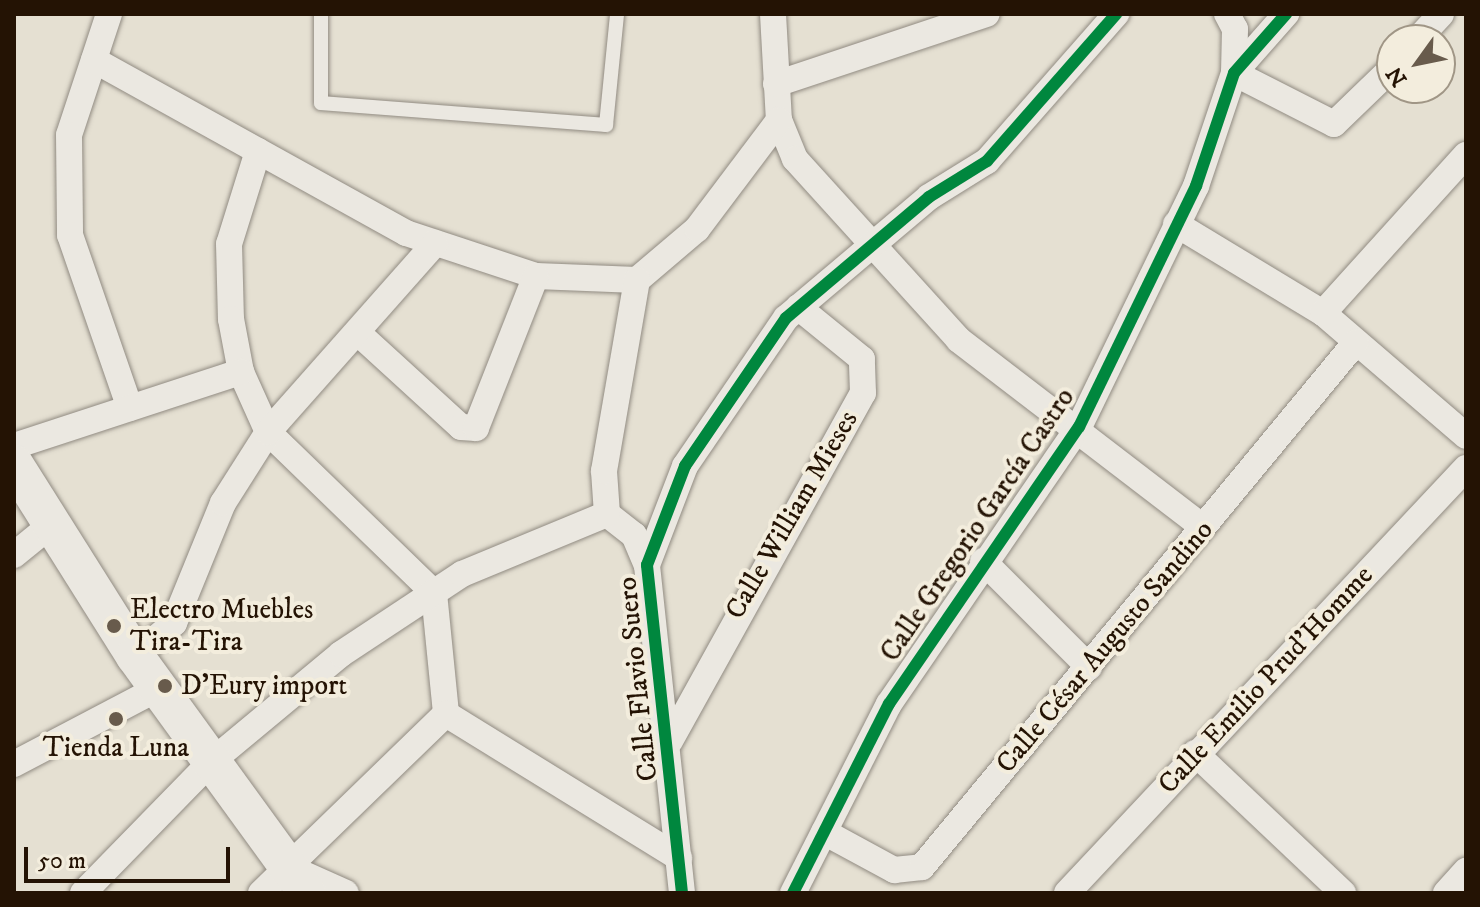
<!DOCTYPE html>
<html>
<head>
<meta charset="utf-8">
<style>
	body { margin:0 }
	#map { position:relative; width:1480px; height:907px; overflow:hidden; background:#e5e0d2; font-family:"IM FELL DW Pica",serif }
	div>[style] { position:absolute }
	.roads { filter:drop-shadow(0 0 2px #918b82) drop-shadow(0 0 2px #918b82) }
	.service>* { height:14px; margin:-7px; padding:0 7px; transform-origin:7px; border-radius:7px; background:#ebe8e1 }
	.minor>* { height:26px; margin:-13px; padding:0 13px; transform-origin:13px; border-radius:13px; background:#ebe8e1 }
	.secondary>* { height:38px; margin:-19px; padding:0 19px; transform-origin:19px; border-radius:19px; background:#ebe8e1 }
	.cycleway>* { height:12px; margin:-6px; padding:0 6px; transform-origin:6px; border-radius:6px; background:#00873e }
	.dots>* { width:22px; height:22px; translate:-50% -50%; box-sizing:border-box; border:4px solid #f3eddd; border-radius:50% }
	span { translate:-50% -50%; white-space:nowrap; text-align:center; line-height:1.15; -webkit-text-stroke:8px #f3eddd; paint-order:stroke }
	.street-label { font-size:28px; color:#241304 }
	.poi-label { font-size:28px; color:#241304 }
	.left { translate:0 -50%; text-align:left }
	.frame { position:absolute; inset:0; border:16px solid #241304; pointer-events:none }
	.north { position:absolute; left:1376px; top:24px; width:80px; height:80px; box-sizing:border-box; background:#f3eddd; border:2px solid #a09686; border-radius:50%; rotate:237deg; font-size:22px; font-weight:700; line-height:32px; text-align:center; color:#241304 }
	.north::after { content:''; display:block; margin:auto; width:28px; height:36px; background:#685b4c; clip-path:polygon(50% 0,100% 100%,50% 72%,0 100%) }
	.scale { position:absolute; left:24px; top:847px; width:206px; height:36px; box-sizing:border-box; border:4px solid #241304; border-top:0; padding-left:10px; font-size:24px; line-height:28px; white-space:nowrap; color:#241304; -webkit-text-stroke:6px #f3eddd; paint-order:stroke }
</style>
</head>
<body>
<div id="map">
	<div class="roads">
		<div class="service">
			<div style="left:321px;top:14px;width:89px;rotate:90deg"></div>
			<div style="left:321px;top:103px;width:286px;rotate:4.4deg"></div>
			<div style="left:606px;top:125px;width:112px;rotate:-84.3deg"></div>
		</div>
		<div class="minor">
			<div style="left:109px;top:14px;width:127px;rotate:108.3deg"></div>
			<div style="left:69px;top:135px;width:100px;rotate:89.4deg"></div>
			<div style="left:70px;top:235px;width:183px;rotate:70.9deg"></div>
			<div style="left:773px;top:14px;width:106px;rotate:86.8deg"></div>
			<div style="left:779px;top:120px;width:42px;rotate:67.7deg"></div>
			<div style="left:795px;top:159px;width:244px;rotate:47.8deg"></div>
			<div style="left:959px;top:340px;width:307px;rotate:37.5deg"></div>
			<div style="left:1227px;top:14px;width:17px;rotate:62deg"></div>
			<div style="left:1235px;top:29px;width:44px;rotate:91.3deg"></div>
			<div style="left:1234px;top:73px;width:112px;rotate:27deg"></div>
			<div style="left:1334px;top:124px;width:81px;rotate:-44deg"></div>
			<div style="left:1417px;top:40px;width:35px;rotate:-47deg"></div>
			<div style="left:94px;top:60px;width:357px;rotate:29deg"></div>
			<div style="left:406px;top:233px;width:137px;rotate:18.3deg"></div>
			<div style="left:536px;top:276px;width:101px;rotate:2.3deg"></div>
			<div style="left:637px;top:280px;width:79px;rotate:-40.4deg"></div>
			<div style="left:697px;top:229px;width:136px;rotate:-53deg"></div>
			<div style="left:776px;top:84px;width:222px;rotate:-18.4deg"></div>
			<div style="left:258px;top:151px;width:97px;rotate:107.3deg"></div>
			<div style="left:229px;top:244px;width:75px;rotate:88.5deg"></div>
			<div style="left:231px;top:319px;width:54px;rotate:79.3deg"></div>
			<div style="left:241px;top:372px;width:66px;rotate:65.8deg"></div>
			<div style="left:268px;top:432px;width:231px;rotate:44.1deg"></div>
			<div style="left:434px;top:593px;width:122px;rotate:84.3deg"></div>
			<div style="left:446px;top:714px;width:274px;rotate:31.7deg"></div>
			<div style="left:1176px;top:224px;width:172px;rotate:31.2deg"></div>
			<div style="left:1323px;top:313px;width:189px;rotate:40.7deg"></div>
			<div style="left:1323px;top:313px;width:213px;rotate:-47.9deg"></div>
			<div style="left:358px;top:333px;width:139px;rotate:42.4deg"></div>
			<div style="left:461px;top:427px;width:15px;rotate:4deg"></div>
			<div style="left:476px;top:428px;width:163px;rotate:-68.5deg"></div>
			<div style="left:14px;top:446px;width:239px;rotate:-18.1deg"></div>
			<div style="left:607px;top:514px;width:34px;rotate:38deg"></div>
			<div style="left:634px;top:535px;width:33px;rotate:67deg"></div>
			<div style="left:14px;top:555px;width:49px;rotate:-39.2deg"></div>
			<div style="left:983px;top:561px;width:150px;rotate:45deg"></div>
			<div style="left:135px;top:656px;width:51px;rotate:-40.2deg"></div>
			<div style="left:174px;top:623px;width:130px;rotate:-67.8deg"></div>
			<div style="left:223px;top:503px;width:84px;rotate:-57.6deg"></div>
			<div style="left:268px;top:432px;width:252px;rotate:-48.5deg"></div>
			<div style="left:670px;top:741px;width:398px;rotate:-61deg"></div>
			<div style="left:863px;top:393px;width:34px;rotate:-92deg"></div>
			<div style="left:862px;top:359px;width:82px;rotate:-140.9deg"></div>
			<div style="left:1195px;top:753px;width:204px;rotate:43.4deg"></div>
			<div style="left:14px;top:764px;width:164px;rotate:-27.7deg"></div>
			<div style="left:824px;top:832px;width:80px;rotate:28.5deg"></div>
			<div style="left:894px;top:870px;width:28px;rotate:-6deg"></div>
			<div style="left:922px;top:867px;width:681px;rotate:-50.42deg"></div>
			<div style="left:290px;top:868px;width:61px;rotate:24.1deg"></div>
			<div style="left:83px;top:893px;width:183px;rotate:-45.7deg"></div>
			<div style="left:211px;top:762px;width:169px;rotate:-39.7deg"></div>
			<div style="left:341px;top:654px;width:145px;rotate:-33.5deg"></div>
			<div style="left:462px;top:574px;width:157px;rotate:-22.5deg"></div>
			<div style="left:607px;top:514px;width:43px;rotate:-94deg"></div>
			<div style="left:604px;top:471px;width:194px;rotate:-80.2deg"></div>
			<div style="left:261px;top:893px;width:257px;rotate:-44.1deg"></div>
			<div style="left:682px;top:893px;width:330px;rotate:-96.1deg"></div>
			<div style="left:647px;top:565px;width:106px;rotate:-69deg"></div>
			<div style="left:685px;top:466px;width:179px;rotate:-55.7deg"></div>
			<div style="left:786px;top:318px;width:187px;rotate:-40.2deg"></div>
			<div style="left:929px;top:197px;width:68px;rotate:-31.8deg"></div>
			<div style="left:987px;top:161px;width:196px;rotate:-48.7deg"></div>
			<div style="left:793px;top:893px;width:212px;rotate:-63.1deg"></div>
			<div style="left:889px;top:704px;width:336px;rotate:-55.6deg"></div>
			<div style="left:1079px;top:427px;width:268px;rotate:-64.1deg"></div>
			<div style="left:1196px;top:186px;width:119px;rotate:-71.4deg"></div>
			<div style="left:1234px;top:73px;width:79px;rotate:-48.6deg"></div>
			<div style="left:1067px;top:893px;width:583px;rotate:-46.81deg"></div>
			<div style="left:1446px;top:893px;width:30px;rotate:-48deg"></div>
		</div>
		<div class="secondary">
			<div style="left:14px;top:464px;width:227px;rotate:57.8deg"></div>
			<div style="left:135px;top:656px;width:293px;rotate:54deg"></div>
		</div>
	</div>
	<div class="cycleway">
		<div style="left:682px;top:893px;width:330px;rotate:-96.1deg"></div>
		<div style="left:647px;top:565px;width:106px;rotate:-69deg"></div>
		<div style="left:685px;top:466px;width:179px;rotate:-55.7deg"></div>
		<div style="left:786px;top:318px;width:187px;rotate:-40.2deg"></div>
		<div style="left:929px;top:197px;width:68px;rotate:-31.8deg"></div>
		<div style="left:987px;top:161px;width:196px;rotate:-48.7deg"></div>
		<div style="left:793px;top:893px;width:212px;rotate:-63.1deg"></div>
		<div style="left:889px;top:704px;width:336px;rotate:-55.6deg"></div>
		<div style="left:1079px;top:427px;width:268px;rotate:-64.1deg"></div>
		<div style="left:1196px;top:186px;width:119px;rotate:-71.4deg"></div>
		<div style="left:1234px;top:73px;width:79px;rotate:-48.6deg"></div>
	</div>
	<div class="dots">
		<div style="left:114px;top:626px;background:#685b4c"></div>
		<div style="left:165px;top:686px;background:#685b4c"></div>
		<div style="left:116px;top:719px;background:#685b4c"></div>
	</div>
	<div class="street-label">
		<span style="left:792px;top:515px;rotate:-60deg">Calle William Mieses</span>
		<span style="left:978px;top:525px;rotate:-56deg">Calle Gregorio García Castro</span>
		<span style="left:1105px;top:647px;rotate:-50deg">Calle César Augusto Sandino</span>
		<span style="left:638px;top:679px;rotate:-96deg">Calle Flavio Suero</span>
		<span style="left:1266px;top:680px;rotate:-47deg">Calle Emilio Prud'Homme</span>
	</div>
	<div class="poi-label">
		<span class="left" style="left:130px;top:626px">Electro Muebles<br>Tira-Tira</span>
		<span class="left" style="left:181px;top:686px">D’Eury import</span>
		<span style="left:116px;top:748px">Tienda Luna</span>
	</div>
	<div class="frame"></div>
	<div class="north">N</div>
	<div class="scale">50 m</div>
</div>
</body>
</html>
